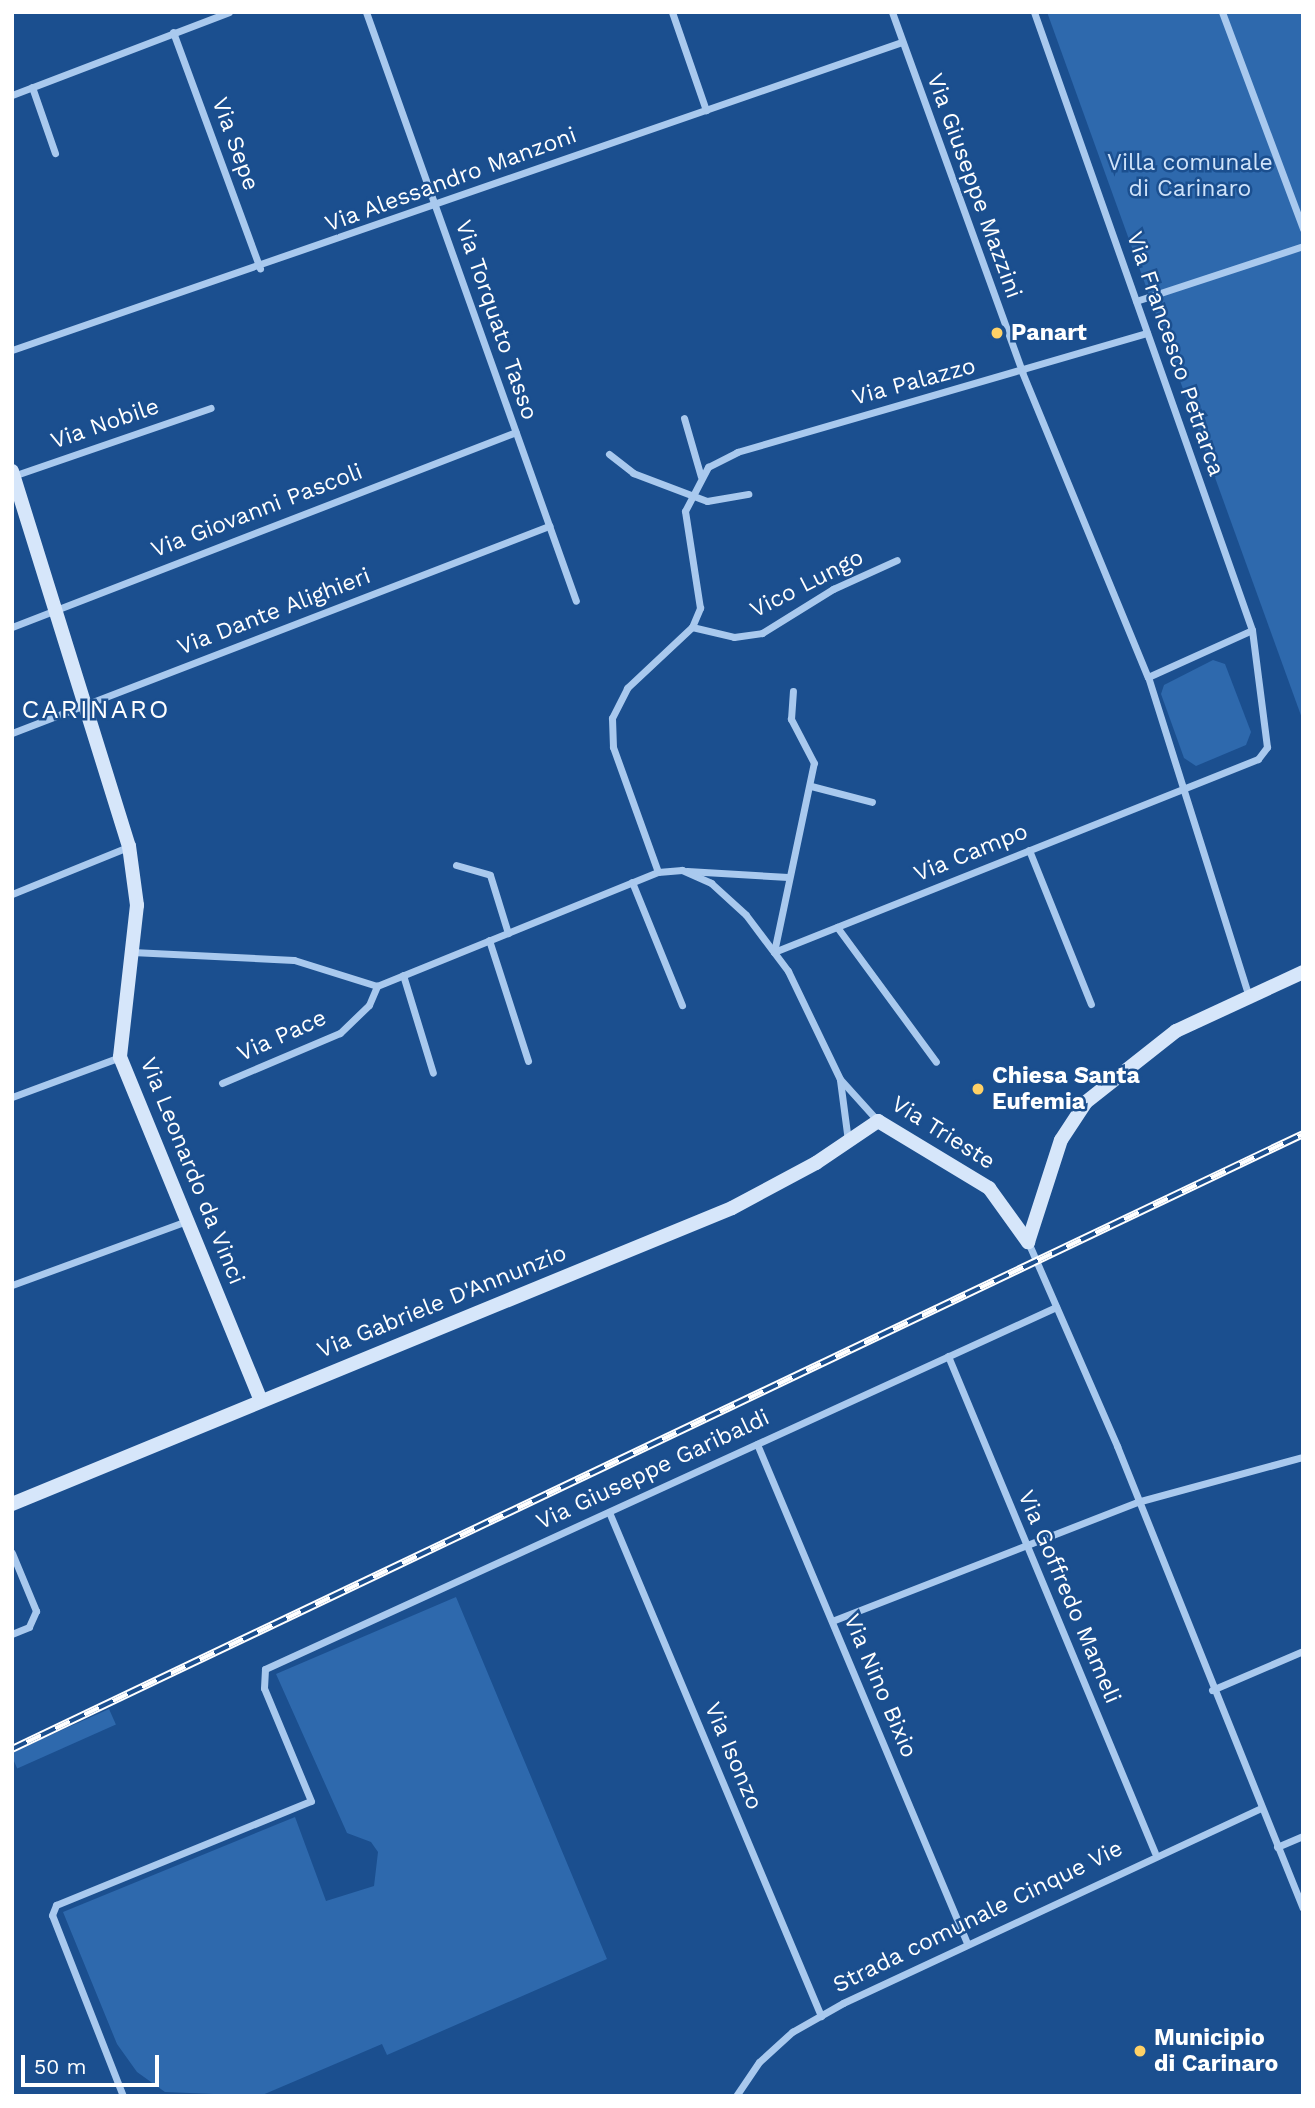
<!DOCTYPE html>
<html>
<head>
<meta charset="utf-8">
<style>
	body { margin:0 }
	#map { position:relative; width:1315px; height:2108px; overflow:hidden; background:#1b4f8f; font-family:"Work Sans",sans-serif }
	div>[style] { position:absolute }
	.green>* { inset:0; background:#2e69ad; transform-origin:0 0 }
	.street>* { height:7px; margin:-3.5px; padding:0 3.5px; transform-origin:3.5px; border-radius:3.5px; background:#a9c9ee }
	.secondary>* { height:14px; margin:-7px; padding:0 7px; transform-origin:7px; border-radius:7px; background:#d6e6fa }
	.rail>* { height:8px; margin-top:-4px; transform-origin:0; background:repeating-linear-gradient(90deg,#1b4f8f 0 16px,#fff 0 32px); box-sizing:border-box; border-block:2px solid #fff }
	.dots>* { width:19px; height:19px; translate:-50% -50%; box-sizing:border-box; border:4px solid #1b4f8f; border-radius:50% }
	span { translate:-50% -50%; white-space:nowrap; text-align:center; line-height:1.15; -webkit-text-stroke:5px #1b4f8f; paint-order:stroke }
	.street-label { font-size:23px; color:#fff }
	.park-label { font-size:23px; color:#cfe3fa }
	.poi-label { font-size:23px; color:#fff; font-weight:700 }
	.left { translate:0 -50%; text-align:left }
	.quarter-label { font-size:26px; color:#fff; letter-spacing:2px }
	.frame { position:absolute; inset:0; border:14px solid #fff; pointer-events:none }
	.scale { position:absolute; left:21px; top:2055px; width:138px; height:32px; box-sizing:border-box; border:4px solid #fff; border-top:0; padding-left:9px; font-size:21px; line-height:24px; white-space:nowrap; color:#fff; -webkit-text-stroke:5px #1b4f8f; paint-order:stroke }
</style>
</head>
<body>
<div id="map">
	<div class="green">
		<div style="clip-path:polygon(1047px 12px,1303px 12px,1303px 721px,1153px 306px)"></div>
		<div style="clip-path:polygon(1213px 660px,1225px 664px,1251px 732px,1246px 745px,1196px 766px,1184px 758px,1161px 694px,1164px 685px)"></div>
		<div style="clip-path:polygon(456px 1597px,607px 1959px,387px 2055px,382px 2044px,260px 2096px,165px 2092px,137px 2072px,117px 2044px,63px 1912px,295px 1817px,326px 1901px,374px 1886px,378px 1852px,371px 1842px,347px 1833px,276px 1674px)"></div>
		<div style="left:109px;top:1709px;width:17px;height:108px;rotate:66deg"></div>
	</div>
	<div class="street">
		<div style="left:366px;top:12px;width:625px;rotate:70.38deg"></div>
		<div style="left:672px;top:12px;width:104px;rotate:70.9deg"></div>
		<div style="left:892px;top:12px;width:383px;rotate:70.1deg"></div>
		<div style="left:1022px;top:372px;width:330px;rotate:67.6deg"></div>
		<div style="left:1222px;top:12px;width:232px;rotate:69.5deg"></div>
		<div style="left:173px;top:32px;width:252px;rotate:69.8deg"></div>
		<div style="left:32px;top:87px;width:70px;rotate:70.8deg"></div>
		<div style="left:12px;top:95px;width:232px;rotate:-20.9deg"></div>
		<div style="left:1136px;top:301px;width:176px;rotate:-18.2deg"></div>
		<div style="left:12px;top:350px;width:942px;rotate:-19.09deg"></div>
		<div style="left:684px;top:418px;width:61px;rotate:73.9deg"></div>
		<div style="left:609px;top:454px;width:31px;rotate:38deg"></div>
		<div style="left:633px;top:473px;width:79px;rotate:20.7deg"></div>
		<div style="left:707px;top:501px;width:42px;rotate:-9.7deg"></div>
		<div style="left:13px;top:476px;width:209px;rotate:-19deg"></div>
		<div style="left:12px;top:627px;width:540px;rotate:-21.15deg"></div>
		<div style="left:692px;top:627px;width:43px;rotate:13.4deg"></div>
		<div style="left:734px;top:637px;width:28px;rotate:-8deg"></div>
		<div style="left:762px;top:633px;width:84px;rotate:-31.8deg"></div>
		<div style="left:833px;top:589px;width:70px;rotate:-24.4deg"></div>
		<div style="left:12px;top:733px;width:576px;rotate:-21.08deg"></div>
		<div style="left:811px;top:786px;width:63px;rotate:14.7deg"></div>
		<div style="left:1029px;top:850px;width:166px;rotate:68.1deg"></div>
		<div style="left:456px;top:865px;width:35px;rotate:16deg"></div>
		<div style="left:490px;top:875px;width:61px;rotate:72.8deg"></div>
		<div style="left:687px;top:871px;width:101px;rotate:3.4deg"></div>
		<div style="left:658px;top:872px;width:133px;rotate:-109.8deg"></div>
		<div style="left:613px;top:747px;width:29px;rotate:-92deg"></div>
		<div style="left:612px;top:718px;width:34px;rotate:-63deg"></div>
		<div style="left:627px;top:688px;width:89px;rotate:-43.2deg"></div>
		<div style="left:692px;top:627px;width:21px;rotate:-67deg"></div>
		<div style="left:700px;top:608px;width:98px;rotate:-98.8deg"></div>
		<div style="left:685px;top:511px;width:50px;rotate:-62.4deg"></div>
		<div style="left:708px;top:467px;width:33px;rotate:-27deg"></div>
		<div style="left:737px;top:452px;width:427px;rotate:-16.2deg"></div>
		<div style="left:632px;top:882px;width:133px;rotate:67.9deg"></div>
		<div style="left:12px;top:894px;width:125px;rotate:-22.1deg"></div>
		<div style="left:837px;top:927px;width:167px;rotate:53.7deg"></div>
		<div style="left:489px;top:940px;width:127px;rotate:72.1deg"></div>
		<div style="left:132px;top:952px;width:162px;rotate:2.8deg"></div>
		<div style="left:294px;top:960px;width:87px;rotate:17.4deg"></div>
		<div style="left:774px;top:952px;width:521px;rotate:-21.74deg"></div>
		<div style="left:1258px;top:759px;width:15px;rotate:-53deg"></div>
		<div style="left:1267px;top:747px;width:118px;rotate:-97.3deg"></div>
		<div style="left:1252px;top:630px;width:655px;rotate:-109.43deg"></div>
		<div style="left:774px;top:952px;width:193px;rotate:-78.1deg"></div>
		<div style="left:814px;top:763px;width:50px;rotate:-117.6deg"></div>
		<div style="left:791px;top:719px;width:28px;rotate:-86deg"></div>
		<div style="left:403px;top:975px;width:102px;rotate:73deg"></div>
		<div style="left:377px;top:986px;width:303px;rotate:-22.1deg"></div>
		<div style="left:658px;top:872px;width:24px;rotate:-5deg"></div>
		<div style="left:682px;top:870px;width:32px;rotate:24deg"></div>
		<div style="left:711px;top:883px;width:47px;rotate:42.4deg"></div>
		<div style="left:746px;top:915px;width:70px;rotate:53.1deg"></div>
		<div style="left:788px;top:971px;width:120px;rotate:64.3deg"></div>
		<div style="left:840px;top:1079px;width:57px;rotate:47.9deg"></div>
		<div style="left:1249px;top:997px;width:336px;rotate:-107.5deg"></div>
		<div style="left:1148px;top:677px;width:114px;rotate:-24.3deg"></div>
		<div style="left:840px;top:1080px;width:62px;rotate:82.5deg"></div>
		<div style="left:222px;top:1083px;width:128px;rotate:-23deg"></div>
		<div style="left:340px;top:1033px;width:40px;rotate:-44deg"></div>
		<div style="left:369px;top:1005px;width:21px;rotate:-67deg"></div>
		<div style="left:12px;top:1097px;width:115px;rotate:-20.3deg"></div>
		<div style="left:1028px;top:1242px;width:223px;rotate:66.4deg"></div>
		<div style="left:1117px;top:1446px;width:498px;rotate:68.1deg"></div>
		<div style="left:12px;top:1285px;width:186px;rotate:-20.1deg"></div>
		<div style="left:948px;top:1356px;width:538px;rotate:67.39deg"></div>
		<div style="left:757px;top:1444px;width:541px;rotate:67.18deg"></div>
		<div style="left:609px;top:1512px;width:547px;rotate:67.19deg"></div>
		<div style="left:12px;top:1553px;width:63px;rotate:67.5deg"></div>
		<div style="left:36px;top:1611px;width:17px;rotate:114deg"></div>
		<div style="left:29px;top:1627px;width:18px;rotate:158deg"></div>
		<div style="left:832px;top:1621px;width:327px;rotate:-21.3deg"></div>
		<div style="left:1137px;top:1502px;width:172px;rotate:-15.2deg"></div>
		<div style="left:1212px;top:1690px;width:99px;rotate:-23.2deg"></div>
		<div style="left:1277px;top:1847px;width:28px;rotate:-23deg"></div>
		<div style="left:123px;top:2096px;width:194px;rotate:-111.4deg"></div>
		<div style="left:52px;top:1915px;width:11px;rotate:-68deg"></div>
		<div style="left:56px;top:1905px;width:275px;rotate:-22.2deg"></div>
		<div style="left:311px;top:1801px;width:122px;rotate:-112.6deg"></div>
		<div style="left:264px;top:1688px;width:19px;rotate:-87deg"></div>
		<div style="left:265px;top:1669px;width:870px;rotate:-24.59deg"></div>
		<div style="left:736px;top:2096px;width:41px;rotate:-55.9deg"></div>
		<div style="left:759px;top:2062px;width:45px;rotate:-42.3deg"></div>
		<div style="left:792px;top:2032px;width:59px;rotate:-29.6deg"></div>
		<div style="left:843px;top:2003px;width:461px;rotate:-25deg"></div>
	</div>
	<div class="secondary">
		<div style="left:12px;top:471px;width:393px;rotate:72.7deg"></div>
		<div style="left:129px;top:846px;width:60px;rotate:82.3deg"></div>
		<div style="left:137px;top:905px;width:153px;rotate:96.4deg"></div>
		<div style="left:120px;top:1057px;width:371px;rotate:67.7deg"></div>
		<div style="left:1028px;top:1242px;width:107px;rotate:-72.1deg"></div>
		<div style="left:1061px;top:1140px;width:45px;rotate:-56.7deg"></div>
		<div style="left:1086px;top:1102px;width:115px;rotate:-38.3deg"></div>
		<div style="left:1176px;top:1031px;width:140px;rotate:-24.9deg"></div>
		<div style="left:12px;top:1504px;width:778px;rotate:-22.35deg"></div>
		<div style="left:732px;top:1208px;width:95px;rotate:-28.2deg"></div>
		<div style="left:816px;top:1163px;width:75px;rotate:-34.1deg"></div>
		<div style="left:878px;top:1121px;width:130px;rotate:31.1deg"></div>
		<div style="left:989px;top:1188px;width:67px;rotate:54.2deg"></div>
	</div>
	<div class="rail">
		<div style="left:12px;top:1749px;width:1430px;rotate:-25.47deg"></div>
	</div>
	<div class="dots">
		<div style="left:997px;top:333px;background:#ffd166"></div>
		<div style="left:978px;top:1089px;background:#ffd166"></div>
		<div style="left:1140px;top:2051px;background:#ffd166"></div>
	</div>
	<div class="street-label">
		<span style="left:235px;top:144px;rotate:70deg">Via Sepe</span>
		<span style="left:451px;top:180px;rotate:-20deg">Via Alessandro Manzoni</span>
		<span style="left:974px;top:186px;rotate:70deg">Via Giuseppe Mazzini</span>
		<span style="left:496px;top:320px;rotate:71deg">Via Torquato Tasso</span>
		<span style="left:1175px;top:354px;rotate:71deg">Via Francesco Petrarca</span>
		<span style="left:914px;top:382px;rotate:-15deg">Via Palazzo</span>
		<span style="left:105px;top:424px;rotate:-19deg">Via Nobile</span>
		<span style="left:257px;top:511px;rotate:-21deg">Via Giovanni Pascoli</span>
		<span style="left:807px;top:584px;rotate:-27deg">Vico Lungo</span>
		<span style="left:274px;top:612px;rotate:-21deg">Via Dante Alighieri</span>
		<span style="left:971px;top:853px;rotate:-22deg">Via Campo</span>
		<span style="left:282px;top:1036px;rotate:-24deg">Via Pace</span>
		<span style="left:943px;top:1133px;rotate:32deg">Via Trieste</span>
		<span style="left:192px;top:1171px;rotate:68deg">Via Leonardo da Vinci</span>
		<span style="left:442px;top:1302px;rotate:-22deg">Via Gabriele D'Annunzio</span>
		<span style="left:653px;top:1470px;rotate:-25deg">Via Giuseppe Garibaldi</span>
		<span style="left:1069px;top:1597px;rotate:67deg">Via Goffredo Mameli</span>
		<span style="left:880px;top:1686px;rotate:67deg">Via Nino Bixio</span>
		<span style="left:733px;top:1756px;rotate:67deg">Via Isonzo</span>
		<span style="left:978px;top:1917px;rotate:-26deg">Strada comunale Cinque Vie</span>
	</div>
	<div class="park-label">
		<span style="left:1190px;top:176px">Villa comunale<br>di Carinaro</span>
	</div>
	<div class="poi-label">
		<span class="left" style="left:1011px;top:333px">Panart</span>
		<span class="left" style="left:992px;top:1089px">Chiesa Santa<br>Eufemia</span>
		<span class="left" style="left:1154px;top:2051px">Municipio<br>di Carinaro</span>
	</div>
	<div class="quarter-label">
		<span style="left:96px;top:710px">CARINARO</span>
	</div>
	<div class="frame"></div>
	<div class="scale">50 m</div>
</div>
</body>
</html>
